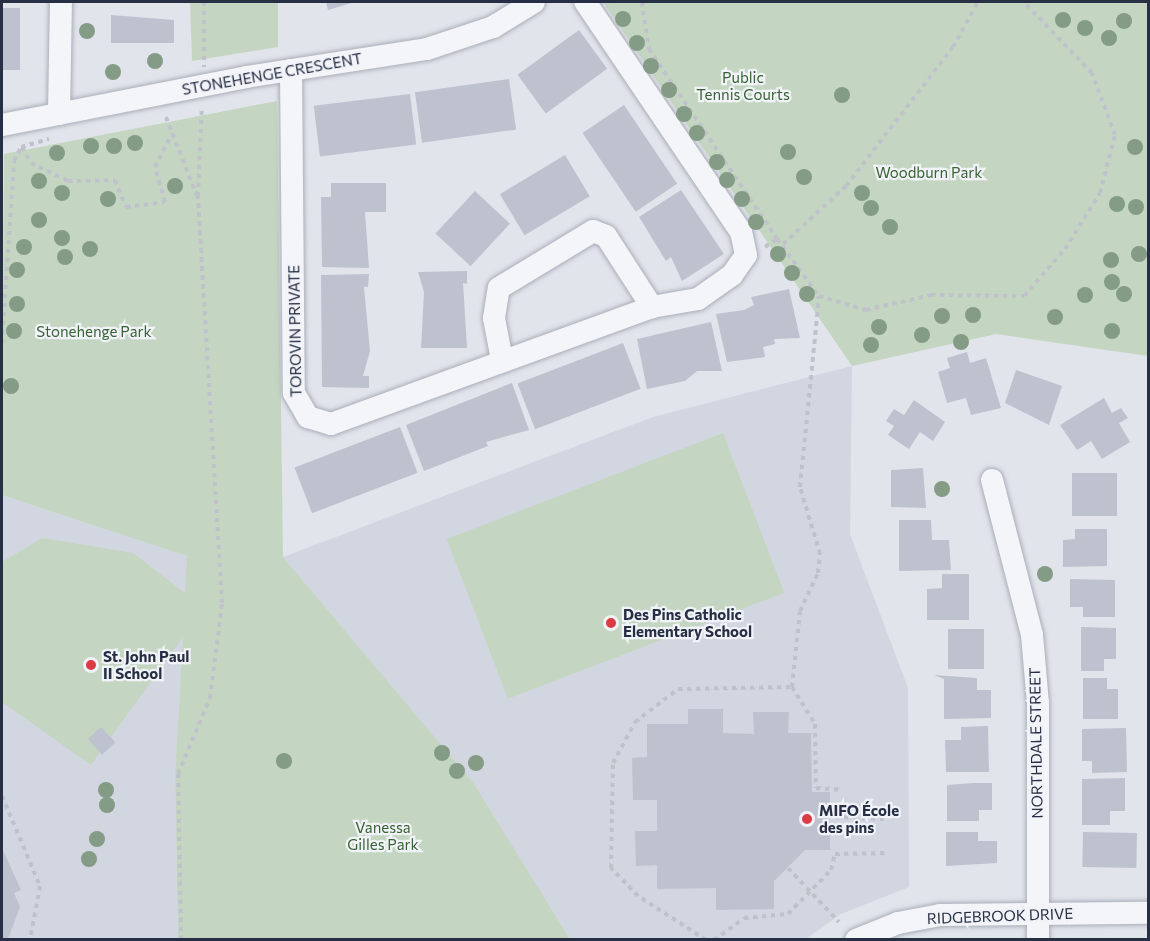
<!DOCTYPE html>
<html>
<head>
<meta charset="utf-8">
<style>
	body { margin:0 }
	#map { position:relative; width:1150px; height:941px; overflow:hidden; background:#e1e4eb; font-family:Commissioner,sans-serif }
	div>[style] { position:absolute }
	.built>* { inset:0; background:#d2d6e0 }
	.green>* { inset:0; background:#c4d6c1; transform-origin:0 0 }
	.building>* { inset:0; background:#bec2ce; transform-origin:0 0 }
	.path>* { height:4px; margin-top:-2px; transform-origin:0; background:repeating-linear-gradient(90deg,#bfc2ca 0 4.5px,transparent 0 9px) }
	.roads { filter:drop-shadow(0 0 2px #a9aeb9) drop-shadow(0 0 2px #a9aeb9) }
	.street>* { height:22px; margin:-11px; padding:0 11px; transform-origin:11px; border-radius:11px; background:#f4f5f9 }
	.trees>* { width:16px; height:16px; margin:-8px; border-radius:50%; background:#849c86 }
	.dots>* { width:16px; height:16px; translate:-50% -50%; box-sizing:border-box; border:3px solid #f1f3f8; border-radius:50% }
	span { translate:-50% -50%; white-space:nowrap; text-align:center; line-height:1.15; -webkit-text-stroke:4.5px #f1f3f8; paint-order:stroke }
	.street-label { font-size:15px; color:#272f44 }
	.park-label { font-size:15px; color:#376233 }
	.poi-label { font-size:15px; color:#272f44; font-weight:700 }
	.left { translate:0 -50%; text-align:left }
	.frame { position:absolute; inset:0; border:3px solid #272f44; pointer-events:none }
</style>
</head>
<body>
<div id="map">
	<div class="built">
		<div style="clip-path:polygon(852px 366px,850px 534px,908px 688px,909px 887px,841px 914px,806px 939px,570px 939px,473px 784px,283px 557px,653px 417px)"></div>
		<div style="clip-path:polygon(2px 495px,188px 556px,175px 773px,178px 939px,2px 940px)"></div>
	</div>
	<div class="green">
		<div style="clip-path:polygon(190px 2px,278px 2px,278px 47px,192px 61px)"></div>
		<div style="clip-path:polygon(603px 2px,1148px 2px,1148px 356px,996px 334px,852px 366px)"></div>
		<div style="clip-path:polygon(277px 101px,283px 557px,474px 784px,570px 939px,178px 939px,175px 773px,183px 637px,91px 765px,2px 702px,2px 562px,42px 538px,133px 553px,185px 593px,187px 556px,2px 495px,4px 154px)"></div>
		<div style="left:723px;top:433px;width:171px;height:296px;rotate:69deg"></div>
	</div>
	<div class="building">
		<div style="clip-path:polygon(326px 2px,355px 2px,328px 10px)"></div>
		<div style="left:2px;top:8px;width:18px;height:62px"></div>
		<div style="clip-path:polygon(111px 15px,174px 20px,174px 43px,111px 43px)"></div>
		<div style="left:579px;top:30px;width:48px;height:76px;rotate:54deg"></div>
		<div style="left:509px;top:79px;width:51px;height:95px;rotate:82deg"></div>
		<div style="left:410px;top:94px;width:51px;height:97px;rotate:83deg"></div>
		<div style="left:624px;top:105px;width:95px;height:50px;rotate:56deg"></div>
		<div style="left:565px;top:155px;width:48px;height:76px;rotate:59deg"></div>
		<div style="clip-path:polygon(331px 183px,386px 183px,386px 212px,365px 212px,369px 268px,322px 267px,321px 197px,331px 197px)"></div>
		<div style="clip-path:polygon(681px 190px,724px 254px,682px 281px,671px 257px,666px 261px,639px 217px)"></div>
		<div style="left:475px;top:191px;width:48px;height:58px;rotate:43deg"></div>
		<div style="clip-path:polygon(467px 271px,467px 284px,463px 283px,467px 348px,421px 348px,424px 292px,418px 272px)"></div>
		<div style="clip-path:polygon(369px 274px,368px 287px,364px 287px,370px 351px,363px 376px,369px 376px,369px 388px,322px 387px,321px 275px)"></div>
		<div style="clip-path:polygon(789px 289px,800px 338px,774px 339px,775px 344px,763px 347px,765px 357px,727px 362px,716px 314px,744px 310px,754px 305px,751px 297px)"></div>
		<div style="clip-path:polygon(711px 322px,722px 371px,697px 371px,685px 381px,647px 389px,637px 339px)"></div>
		<div style="left:623px;top:343px;width:49px;height:113px;rotate:69deg"></div>
		<div style="clip-path:polygon(967px 352px,970px 363px,986px 358px,1001px 408px,971px 415px,966px 398px,947px 403px,938px 372px,950px 368px,947px 358px)"></div>
		<div style="clip-path:polygon(1016px 370px,1062px 386px,1049px 425px,1005px 403px)"></div>
		<div style="clip-path:polygon(512px 383px,529px 430px,486px 442px,488px 446px,424px 471px,406px 425px)"></div>
		<div style="clip-path:polygon(1104px 398px,1112px 413px,1121px 408px,1128px 418px,1119px 423px,1130px 442px,1102px 459px,1091px 441px,1077px 450px,1060px 425px)"></div>
		<div style="clip-path:polygon(914px 400px,945px 422px,933px 441px,920px 432px,909px 449px,888px 435px,894px 426px,886px 421px,894px 409px,904px 415px)"></div>
		<div style="left:400px;top:427px;width:49px;height:113px;rotate:69deg"></div>
		<div style="clip-path:polygon(923px 468px,926px 508px,891px 507px,891px 470px)"></div>
		<div style="left:1117px;top:473px;width:43px;height:45px;rotate:90deg"></div>
		<div style="clip-path:polygon(899px 520px,931px 520px,932px 540px,949px 540px,951px 570px,899px 571px)"></div>
		<div style="clip-path:polygon(1075px 529px,1107px 529px,1107px 566px,1063px 567px,1063px 540px,1075px 539px)"></div>
		<div style="clip-path:polygon(942px 574px,969px 574px,969px 620px,927px 620px,927px 589px,942px 588px)"></div>
		<div style="clip-path:polygon(1070px 579px,1115px 580px,1115px 617px,1083px 617px,1083px 607px,1070px 607px)"></div>
		<div style="clip-path:polygon(1081px 627px,1116px 628px,1116px 659px,1104px 659px,1104px 671px,1081px 671px)"></div>
		<div style="left:948px;top:629px;width:36px;height:40px"></div>
		<div style="clip-path:polygon(934px 675px,977px 678px,977px 690px,991px 690px,991px 718px,944px 719px,944px 679px)"></div>
		<div style="clip-path:polygon(1083px 678px,1107px 678px,1107px 689px,1118px 689px,1118px 719px,1083px 719px)"></div>
		<div style="clip-path:polygon(688px 709px,723px 709px,723px 733px,754px 734px,753px 712px,789px 712px,788px 733px,811px 733px,812px 792px,830px 792px,830px 850px,805px 850px,774px 881px,774px 909px,716px 910px,716px 888px,657px 889px,657px 865px,636px 866px,635px 831px,657px 831px,657px 800px,633px 800px,632px 758px,647px 757px,647px 724px,688px 724px)"></div>
		<div style="clip-path:polygon(988px 726px,989px 772px,946px 772px,945px 740px,961px 740px,961px 727px)"></div>
		<div style="left:101px;top:727px;width:21px;height:18px;rotate:47deg"></div>
		<div style="clip-path:polygon(1126px 728px,1127px 772px,1092px 773px,1092px 761px,1082px 761px,1082px 729px)"></div>
		<div style="clip-path:polygon(1125px 778px,1125px 811px,1110px 811px,1110px 825px,1082px 825px,1082px 779px)"></div>
		<div style="clip-path:polygon(973px 783px,992px 783px,992px 810px,979px 810px,979px 821px,947px 821px,947px 785px)"></div>
		<div style="clip-path:polygon(946px 832px,978px 832px,978px 841px,997px 841px,997px 863px,946px 866px)"></div>
		<div style="left:1083px;top:832px;width:54px;height:35px;rotate:1deg"></div>
		<div style="clip-path:polygon(2px 848px,21px 890px,14px 893px,20px 907px,8px 939px,2px 939px)"></div>
	</div>
	<div class="path">
		<div style="left:204px;top:2px;width:65px;rotate:90deg"></div>
		<div style="left:642px;top:2px;width:48px;rotate:81.5deg"></div>
		<div style="left:649px;top:49px;width:229px;rotate:56deg"></div>
		<div style="left:777px;top:239px;width:71px;rotate:53.6deg"></div>
		<div style="left:819px;top:296px;width:49px;rotate:16.6deg"></div>
		<div style="left:866px;top:310px;width:67px;rotate:-13deg"></div>
		<div style="left:931px;top:295px;width:93px;rotate:0.6deg"></div>
		<div style="left:1024px;top:296px;width:62px;rotate:-48.9deg"></div>
		<div style="left:1065px;top:249px;width:66px;rotate:-58deg"></div>
		<div style="left:1100px;top:193px;width:60px;rotate:-75.5deg"></div>
		<div style="left:1115px;top:135px;width:66px;rotate:-110.4deg"></div>
		<div style="left:1092px;top:73px;width:98px;rotate:-133.8deg"></div>
		<div style="left:166px;top:117px;width:85px;rotate:68.6deg"></div>
		<div style="left:22px;top:147px;width:18px;rotate:61deg"></div>
		<div style="left:31px;top:163px;width:41px;rotate:25.9deg"></div>
		<div style="left:68px;top:181px;width:47px;rotate:-1.2deg"></div>
		<div style="left:115px;top:180px;width:29px;rotate:68deg"></div>
		<div style="left:126px;top:207px;width:39px;rotate:-7deg"></div>
		<div style="left:165px;top:202px;width:36px;rotate:-106deg"></div>
		<div style="left:155px;top:167px;width:38px;rotate:-63deg"></div>
		<div style="left:783px;top:244px;width:86px;rotate:-42.6deg"></div>
		<div style="left:846px;top:186px;width:175px;rotate:-52.4deg"></div>
		<div style="left:953px;top:47px;width:51px;rotate:-60.9deg"></div>
		<div style="left:765px;top:247px;width:14px;rotate:-34deg"></div>
		<div style="left:2px;top:343px;width:182px;rotate:-86.2deg"></div>
		<div style="left:14px;top:161px;width:16px;rotate:-63deg"></div>
		<div style="left:21px;top:147px;width:29px;rotate:-16deg"></div>
		<div style="left:792px;top:687px;width:76px;rotate:-84deg"></div>
		<div style="left:800px;top:611px;width:42px;rotate:-64.7deg"></div>
		<div style="left:818px;top:573px;width:19px;rotate:-84deg"></div>
		<div style="left:820px;top:554px;width:70px;rotate:-106.6deg"></div>
		<div style="left:800px;top:487px;width:192px;rotate:-84.3deg"></div>
		<div style="left:2px;top:796px;width:98px;rotate:67.1deg"></div>
		<div style="left:40px;top:886px;width:55px;rotate:100.5deg"></div>
		<div style="left:835px;top:817px;width:51px;rotate:2.2deg"></div>
		<div style="left:788px;top:868px;width:74px;rotate:46.6deg"></div>
		<div style="left:181px;top:940px;width:166px;rotate:-91deg"></div>
		<div style="left:178px;top:774px;width:82px;rotate:-67.2deg"></div>
		<div style="left:210px;top:698px;width:96px;rotate:-82.8deg"></div>
		<div style="left:222px;top:603px;width:408px;rotate:-93.4deg"></div>
		<div style="left:198px;top:196px;width:90px;rotate:-87.5deg"></div>
		<div style="left:706px;top:940px;width:81px;rotate:-147.1deg"></div>
		<div style="left:638px;top:896px;width:39px;rotate:-134deg"></div>
		<div style="left:611px;top:868px;width:105px;rotate:-88.9deg"></div>
		<div style="left:613px;top:763px;width:47px;rotate:-61.8deg"></div>
		<div style="left:635px;top:722px;width:54px;rotate:-37.5deg"></div>
		<div style="left:678px;top:689px;width:114px;rotate:-1deg"></div>
		<div style="left:792px;top:687px;width:44px;rotate:58.1deg"></div>
		<div style="left:815px;top:724px;width:64px;rotate:89.1deg"></div>
		<div style="left:816px;top:788px;width:27px;rotate:4deg"></div>
		<div style="left:714px;top:940px;width:37px;rotate:-36deg"></div>
		<div style="left:744px;top:918px;width:44px;rotate:-5.2deg"></div>
		<div style="left:788px;top:914px;width:62px;rotate:-45.7deg"></div>
		<div style="left:831px;top:870px;width:16px;rotate:-76deg"></div>
		<div style="left:835px;top:854px;width:53px;rotate:-1.1deg"></div>
	</div>
	<div class="roads">
		<div class="street">
			<div style="left:291px;top:70px;width:323px;rotate:89.5deg"></div>
			<div style="left:294px;top:393px;width:28px;rotate:60deg"></div>
			<div style="left:308px;top:417px;width:24px;rotate:17deg"></div>
			<div style="left:331px;top:424px;width:342px;rotate:-20deg"></div>
			<div style="left:652px;top:307px;width:47px;rotate:-9.9deg"></div>
			<div style="left:698px;top:299px;width:42px;rotate:-35.2deg"></div>
			<div style="left:732px;top:275px;width:24px;rotate:-55deg"></div>
			<div style="left:746px;top:255px;width:24px;rotate:-102deg"></div>
			<div style="left:741px;top:232px;width:278px;rotate:-124.1deg"></div>
			<div style="left:59px;top:114px;width:112px;rotate:-89deg"></div>
			<div style="left:2px;top:125px;width:249px;rotate:-11.1deg"></div>
			<div style="left:246px;top:77px;width:183px;rotate:-8.8deg"></div>
			<div style="left:427px;top:49px;width:70px;rotate:-18.4deg"></div>
			<div style="left:493px;top:27px;width:48px;rotate:-31.4deg"></div>
			<div style="left:502px;top:360px;width:43px;rotate:-100.8deg"></div>
			<div style="left:494px;top:318px;width:30px;rotate:-81deg"></div>
			<div style="left:499px;top:288px;width:110px;rotate:-31.2deg"></div>
			<div style="left:593px;top:231px;width:14px;rotate:21deg"></div>
			<div style="left:606px;top:236px;width:85px;rotate:57.1deg"></div>
			<div style="left:992px;top:480px;width:160px;rotate:75.5deg"></div>
			<div style="left:1032px;top:635px;width:68px;rotate:85deg"></div>
			<div style="left:1038px;top:703px;width:237px;rotate:90deg"></div>
			<div style="left:856px;top:940px;width:45px;rotate:-22deg"></div>
			<div style="left:898px;top:923px;width:43px;rotate:-10.8deg"></div>
			<div style="left:940px;top:915px;width:208px;rotate:-0.6deg"></div>
		</div>
	</div>
	<div class="trees">
		<div style="left:623px;top:19px"></div>
		<div style="left:1063px;top:20px"></div>
		<div style="left:1124px;top:21px"></div>
		<div style="left:1085px;top:28px"></div>
		<div style="left:87px;top:31px"></div>
		<div style="left:1109px;top:38px"></div>
		<div style="left:637px;top:43px"></div>
		<div style="left:155px;top:61px"></div>
		<div style="left:651px;top:66px"></div>
		<div style="left:113px;top:72px"></div>
		<div style="left:669px;top:90px"></div>
		<div style="left:842px;top:95px"></div>
		<div style="left:684px;top:114px"></div>
		<div style="left:697px;top:133px"></div>
		<div style="left:135px;top:143px"></div>
		<div style="left:91px;top:146px"></div>
		<div style="left:114px;top:146px"></div>
		<div style="left:1135px;top:147px"></div>
		<div style="left:788px;top:152px"></div>
		<div style="left:57px;top:153px"></div>
		<div style="left:717px;top:162px"></div>
		<div style="left:804px;top:177px"></div>
		<div style="left:727px;top:180px"></div>
		<div style="left:39px;top:181px"></div>
		<div style="left:175px;top:186px"></div>
		<div style="left:62px;top:193px"></div>
		<div style="left:862px;top:193px"></div>
		<div style="left:108px;top:199px"></div>
		<div style="left:742px;top:199px"></div>
		<div style="left:1117px;top:204px"></div>
		<div style="left:1136px;top:207px"></div>
		<div style="left:871px;top:208px"></div>
		<div style="left:39px;top:220px"></div>
		<div style="left:756px;top:222px"></div>
		<div style="left:890px;top:227px"></div>
		<div style="left:62px;top:238px"></div>
		<div style="left:24px;top:247px"></div>
		<div style="left:90px;top:249px"></div>
		<div style="left:778px;top:254px"></div>
		<div style="left:1139px;top:254px"></div>
		<div style="left:65px;top:257px"></div>
		<div style="left:1111px;top:260px"></div>
		<div style="left:17px;top:270px"></div>
		<div style="left:792px;top:273px"></div>
		<div style="left:1112px;top:282px"></div>
		<div style="left:807px;top:294px"></div>
		<div style="left:1124px;top:294px"></div>
		<div style="left:1085px;top:295px"></div>
		<div style="left:17px;top:304px"></div>
		<div style="left:973px;top:315px"></div>
		<div style="left:942px;top:316px"></div>
		<div style="left:1055px;top:317px"></div>
		<div style="left:879px;top:327px"></div>
		<div style="left:14px;top:331px"></div>
		<div style="left:1112px;top:331px"></div>
		<div style="left:922px;top:335px"></div>
		<div style="left:961px;top:342px"></div>
		<div style="left:871px;top:345px"></div>
		<div style="left:11px;top:386px"></div>
		<div style="left:942px;top:489px"></div>
		<div style="left:1045px;top:574px"></div>
		<div style="left:442px;top:753px"></div>
		<div style="left:284px;top:761px"></div>
		<div style="left:476px;top:763px"></div>
		<div style="left:457px;top:771px"></div>
		<div style="left:106px;top:790px"></div>
		<div style="left:107px;top:805px"></div>
		<div style="left:97px;top:839px"></div>
		<div style="left:89px;top:859px"></div>
	</div>
	<div class="dots">
		<div style="left:611px;top:623px;background:#db3b43"></div>
		<div style="left:91px;top:665px;background:#db3b43"></div>
		<div style="left:807px;top:819px;background:#db3b43"></div>
	</div>
	<div class="street-label">
		<span style="left:272px;top:74px;rotate:-10deg">STONEHENGE CRESCENT</span>
		<span style="left:295px;top:331px;rotate:-91deg">TOROVIN PRIVATE</span>
		<span style="left:1036px;top:743px;rotate:-91deg">NORTHDALE STREET</span>
		<span style="left:1000px;top:916px;rotate:-2deg">RIDGEBROOK DRIVE</span>
	</div>
	<div class="park-label">
		<span style="left:743px;top:86px">Public<br>Tennis Courts</span>
		<span style="left:929px;top:173px">Woodburn Park</span>
		<span style="left:94px;top:332px">Stonehenge Park</span>
		<span style="left:383px;top:836px">Vanessa<br>Gilles Park</span>
	</div>
	<div class="poi-label">
		<span class="left" style="left:623px;top:623px">Des Pins Catholic<br>Elementary School</span>
		<span class="left" style="left:103px;top:665px">St. John Paul<br>II School</span>
		<span class="left" style="left:819px;top:819px">MIFO École<br>des pins</span>
	</div>
	<div class="frame"></div>
</div>
</body>
</html>
